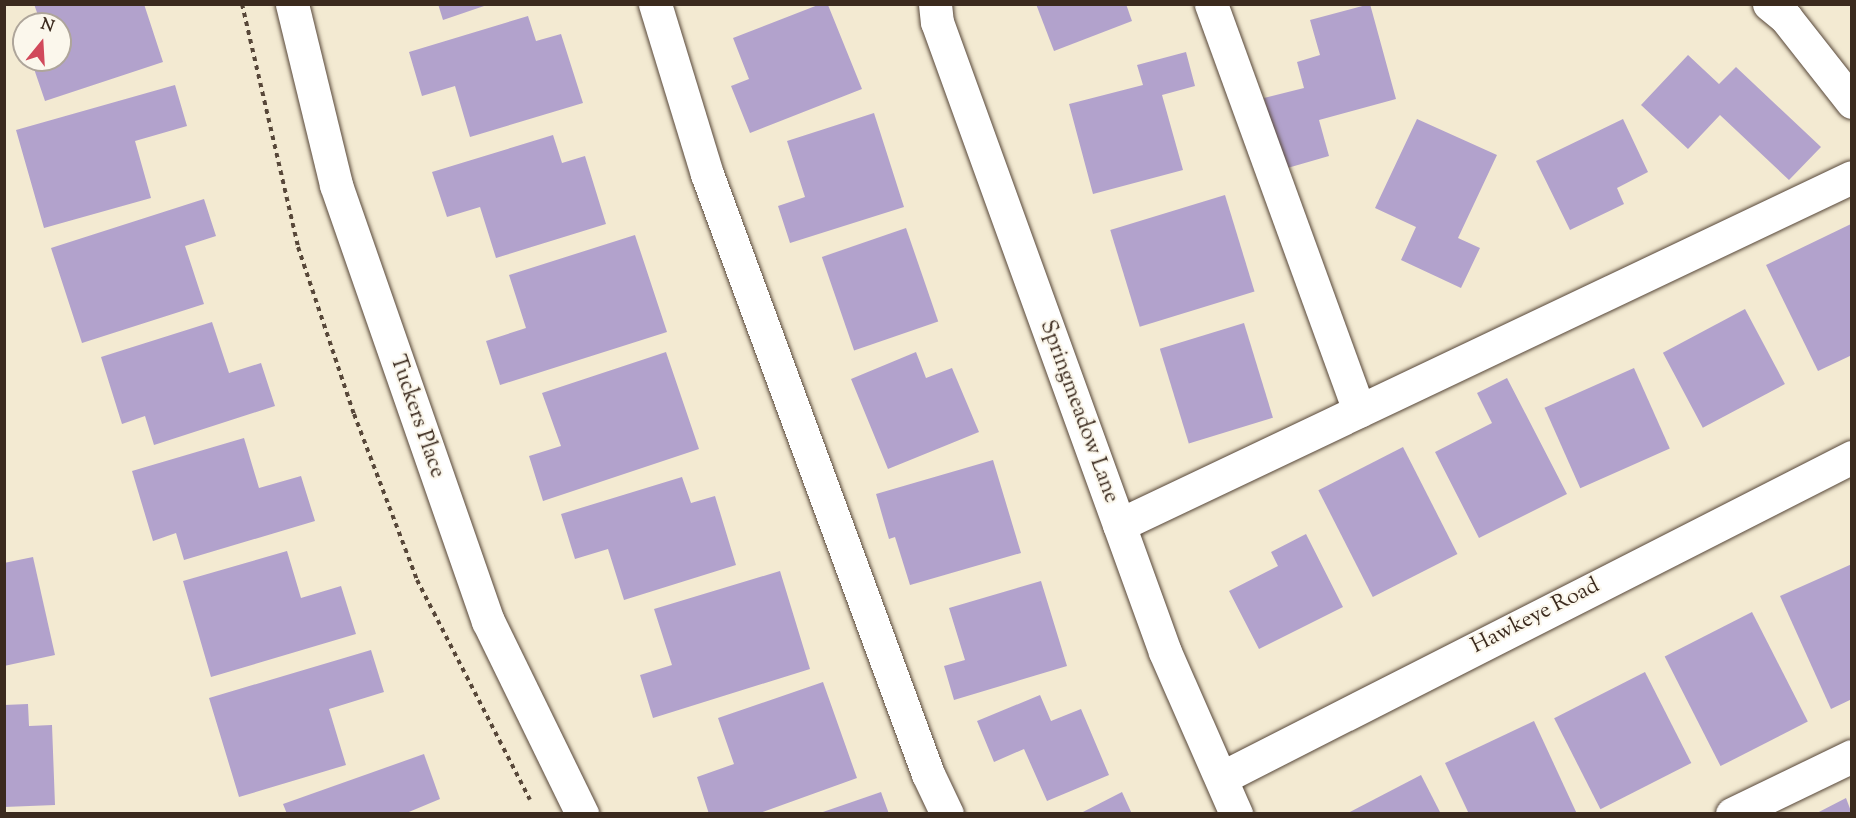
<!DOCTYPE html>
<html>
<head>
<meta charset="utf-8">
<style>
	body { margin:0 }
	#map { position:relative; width:1856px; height:818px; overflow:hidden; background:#f3ead2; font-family:"Sorts Mill Goudy",serif }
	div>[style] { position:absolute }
	.building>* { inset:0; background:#b2a2cc; transform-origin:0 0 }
	.path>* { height:4px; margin-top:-2px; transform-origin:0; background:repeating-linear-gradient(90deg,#574739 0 4.5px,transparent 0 9px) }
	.roads { filter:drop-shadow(0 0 2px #574739) drop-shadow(0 0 2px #574739) }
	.minor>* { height:33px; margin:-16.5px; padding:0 16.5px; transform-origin:16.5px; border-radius:16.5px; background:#fff }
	span { translate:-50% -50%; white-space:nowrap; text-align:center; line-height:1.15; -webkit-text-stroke:4.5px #fbf7ec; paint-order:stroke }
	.street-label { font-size:22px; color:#3b2a1e }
	.frame { position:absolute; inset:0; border:6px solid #3b2a1e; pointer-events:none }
	.north { position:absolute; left:12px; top:12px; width:60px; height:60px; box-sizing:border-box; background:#fbf7ec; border:2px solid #aea59a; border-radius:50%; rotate:18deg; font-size:16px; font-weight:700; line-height:24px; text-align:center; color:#3b2a1e }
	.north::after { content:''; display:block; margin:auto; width:21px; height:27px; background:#d1495b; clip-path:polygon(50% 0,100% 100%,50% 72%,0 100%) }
</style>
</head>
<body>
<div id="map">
	<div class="building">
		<div style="clip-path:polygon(34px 4px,144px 4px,163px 62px,45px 101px,31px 60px,60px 60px,60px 24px,41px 24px)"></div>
		<div style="clip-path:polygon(438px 4px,487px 4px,487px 5px,443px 20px)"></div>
		<div style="clip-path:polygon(1036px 4px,1126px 4px,1132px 21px,1054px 51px)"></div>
		<div style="clip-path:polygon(1370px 4px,1396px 99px,1319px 120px,1329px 156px,1284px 169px,1264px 98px,1304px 88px,1297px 62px,1320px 55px,1310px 20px)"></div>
		<div style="clip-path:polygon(818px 5px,828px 5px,862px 89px,750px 133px,731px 86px,749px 79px,733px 38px)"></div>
		<div style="clip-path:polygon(528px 16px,536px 41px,561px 34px,583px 103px,470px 137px,455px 86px,422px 96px,409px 52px)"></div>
		<div style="clip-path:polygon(1186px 52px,1195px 86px,1162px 95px,1183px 170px,1093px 194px,1069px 104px,1143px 85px,1137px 65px)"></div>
		<div style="clip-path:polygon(1688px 55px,1719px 84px,1736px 67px,1821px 147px,1789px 180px,1720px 115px,1688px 149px,1641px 105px)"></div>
		<div style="clip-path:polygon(175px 85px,187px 126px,135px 141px,151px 198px,44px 228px,16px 130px)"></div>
		<div style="clip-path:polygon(874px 113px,904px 207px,790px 243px,778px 206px,805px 197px,787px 141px)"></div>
		<div style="clip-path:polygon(1417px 119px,1497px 155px,1458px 238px,1480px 248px,1461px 288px,1401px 260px,1416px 227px,1375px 208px)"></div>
		<div style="clip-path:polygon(1623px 119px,1648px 172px,1617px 188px,1624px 204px,1570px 230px,1536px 161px)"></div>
		<div style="clip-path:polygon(553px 135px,562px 163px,585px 156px,606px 224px,496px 258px,480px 207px,447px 217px,432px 172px)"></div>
		<div style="left:1225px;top:195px;width:101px;height:120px;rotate:73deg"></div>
		<div style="clip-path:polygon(204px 199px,216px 236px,185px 246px,204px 304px,82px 343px,51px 248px)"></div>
		<div style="clip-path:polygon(1851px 224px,1852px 355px,1818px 371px,1766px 265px)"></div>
		<div style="left:906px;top:228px;width:99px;height:89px;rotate:71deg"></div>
		<div style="clip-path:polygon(635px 235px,667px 332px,500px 385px,486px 341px,526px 328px,509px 275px)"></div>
		<div style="left:1745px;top:309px;width:85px;height:93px;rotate:62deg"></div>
		<div style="clip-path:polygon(212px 322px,229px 373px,261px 363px,275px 406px,154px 445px,145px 416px,122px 424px,101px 357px)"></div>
		<div style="left:1244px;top:323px;width:99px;height:88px;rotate:73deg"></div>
		<div style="clip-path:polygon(666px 352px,699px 449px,543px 501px,529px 456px,561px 446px,542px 393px)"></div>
		<div style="clip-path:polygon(916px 352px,926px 378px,952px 368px,979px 432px,888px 469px,851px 379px)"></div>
		<div style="left:1634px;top:368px;width:88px;height:98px;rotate:66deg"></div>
		<div style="clip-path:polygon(1507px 378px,1567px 494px,1479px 538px,1435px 452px,1492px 423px,1477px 393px)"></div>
		<div style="clip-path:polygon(244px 438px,259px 488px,301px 476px,315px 521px,184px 560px,176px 533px,153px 541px,132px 471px)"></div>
		<div style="left:1403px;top:447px;width:120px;height:95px;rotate:63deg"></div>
		<div style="clip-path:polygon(993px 460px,1021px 553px,910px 585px,895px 537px,889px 539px,876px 494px)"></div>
		<div style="clip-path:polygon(682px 477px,691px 503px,715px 496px,736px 565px,624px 600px,608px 549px,575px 559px,561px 514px)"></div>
		<div style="clip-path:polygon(1306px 534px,1343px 607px,1259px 649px,1229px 591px,1278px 566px,1271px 552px)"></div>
		<div style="clip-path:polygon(287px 551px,301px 598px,341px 586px,356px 634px,211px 677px,183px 581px)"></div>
		<div style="clip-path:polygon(33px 557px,55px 655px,4px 666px,4px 563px)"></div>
		<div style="clip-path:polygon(1852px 564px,1852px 699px,1831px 709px,1780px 596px)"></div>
		<div style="clip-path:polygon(780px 571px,810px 669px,653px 718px,640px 675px,672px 665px,654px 609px)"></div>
		<div style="clip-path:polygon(1041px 581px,1067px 666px,954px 700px,944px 666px,965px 660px,949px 608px)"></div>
		<div style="left:1752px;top:612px;width:123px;height:98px;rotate:63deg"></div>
		<div style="clip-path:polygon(371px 650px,384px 692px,329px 709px,346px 765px,239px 797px,209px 698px)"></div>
		<div style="left:1645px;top:672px;width:102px;height:102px;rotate:63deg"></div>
		<div style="clip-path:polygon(823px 682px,857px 778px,757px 814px,709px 814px,697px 777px,734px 764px,718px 718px)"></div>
		<div style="clip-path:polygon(1040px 695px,1051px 721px,1081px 709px,1109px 775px,1047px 801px,1024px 749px,994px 762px,977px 721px)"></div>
		<div style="clip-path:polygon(28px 704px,29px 726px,52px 725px,55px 805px,4px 807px,4px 705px)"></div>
		<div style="clip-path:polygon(1534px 721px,1577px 814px,1469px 814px,1445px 763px)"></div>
		<div style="clip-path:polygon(424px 754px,440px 799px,404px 814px,287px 814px,283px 804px)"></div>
		<div style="clip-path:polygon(1421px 775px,1441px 814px,1346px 814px)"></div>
		<div style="clip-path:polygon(881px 792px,889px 814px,820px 814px,820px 813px)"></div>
		<div style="clip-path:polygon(1122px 792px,1132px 814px,1079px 814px)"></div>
		<div style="clip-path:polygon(1846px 798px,1852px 814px,1815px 814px)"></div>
	</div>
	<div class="path">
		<div style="left:242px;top:4px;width:249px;rotate:77deg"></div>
		<div style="left:298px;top:247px;width:176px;rotate:71.5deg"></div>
		<div style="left:354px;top:414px;width:178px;rotate:69.2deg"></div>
		<div style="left:417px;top:580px;width:247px;rotate:62.8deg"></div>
	</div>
	<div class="roads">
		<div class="minor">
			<div style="left:292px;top:4px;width:186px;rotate:76.3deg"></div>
			<div style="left:336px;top:185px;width:462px;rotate:70.8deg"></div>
			<div style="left:488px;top:621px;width:215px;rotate:64deg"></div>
			<div style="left:655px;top:4px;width:178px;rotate:73deg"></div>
			<div style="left:707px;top:174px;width:639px;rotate:69.78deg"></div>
			<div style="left:928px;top:774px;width:44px;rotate:64.6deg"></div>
			<div style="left:935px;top:4px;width:18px;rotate:84deg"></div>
			<div style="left:937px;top:22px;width:670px;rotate:70.1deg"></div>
			<div style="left:1165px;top:652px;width:177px;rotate:66.3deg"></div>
			<div style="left:1211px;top:4px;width:433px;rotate:70deg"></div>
			<div style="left:1769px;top:4px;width:22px;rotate:39deg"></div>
			<div style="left:1786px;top:18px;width:107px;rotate:51.8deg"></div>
			<div style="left:1119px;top:525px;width:811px;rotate:-25.4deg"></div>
			<div style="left:1221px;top:778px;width:708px;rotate:-26.96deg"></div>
			<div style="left:1732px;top:814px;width:133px;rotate:-25.8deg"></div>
		</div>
	</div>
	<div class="street-label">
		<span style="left:1078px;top:412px;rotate:70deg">Springmeadow Lane</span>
		<span style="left:416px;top:417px;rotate:71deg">Tuckers Place</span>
		<span style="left:1536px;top:617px;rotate:-27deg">Hawkeye Road</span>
	</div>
	<div class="frame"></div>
	<div class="north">N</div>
</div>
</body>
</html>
